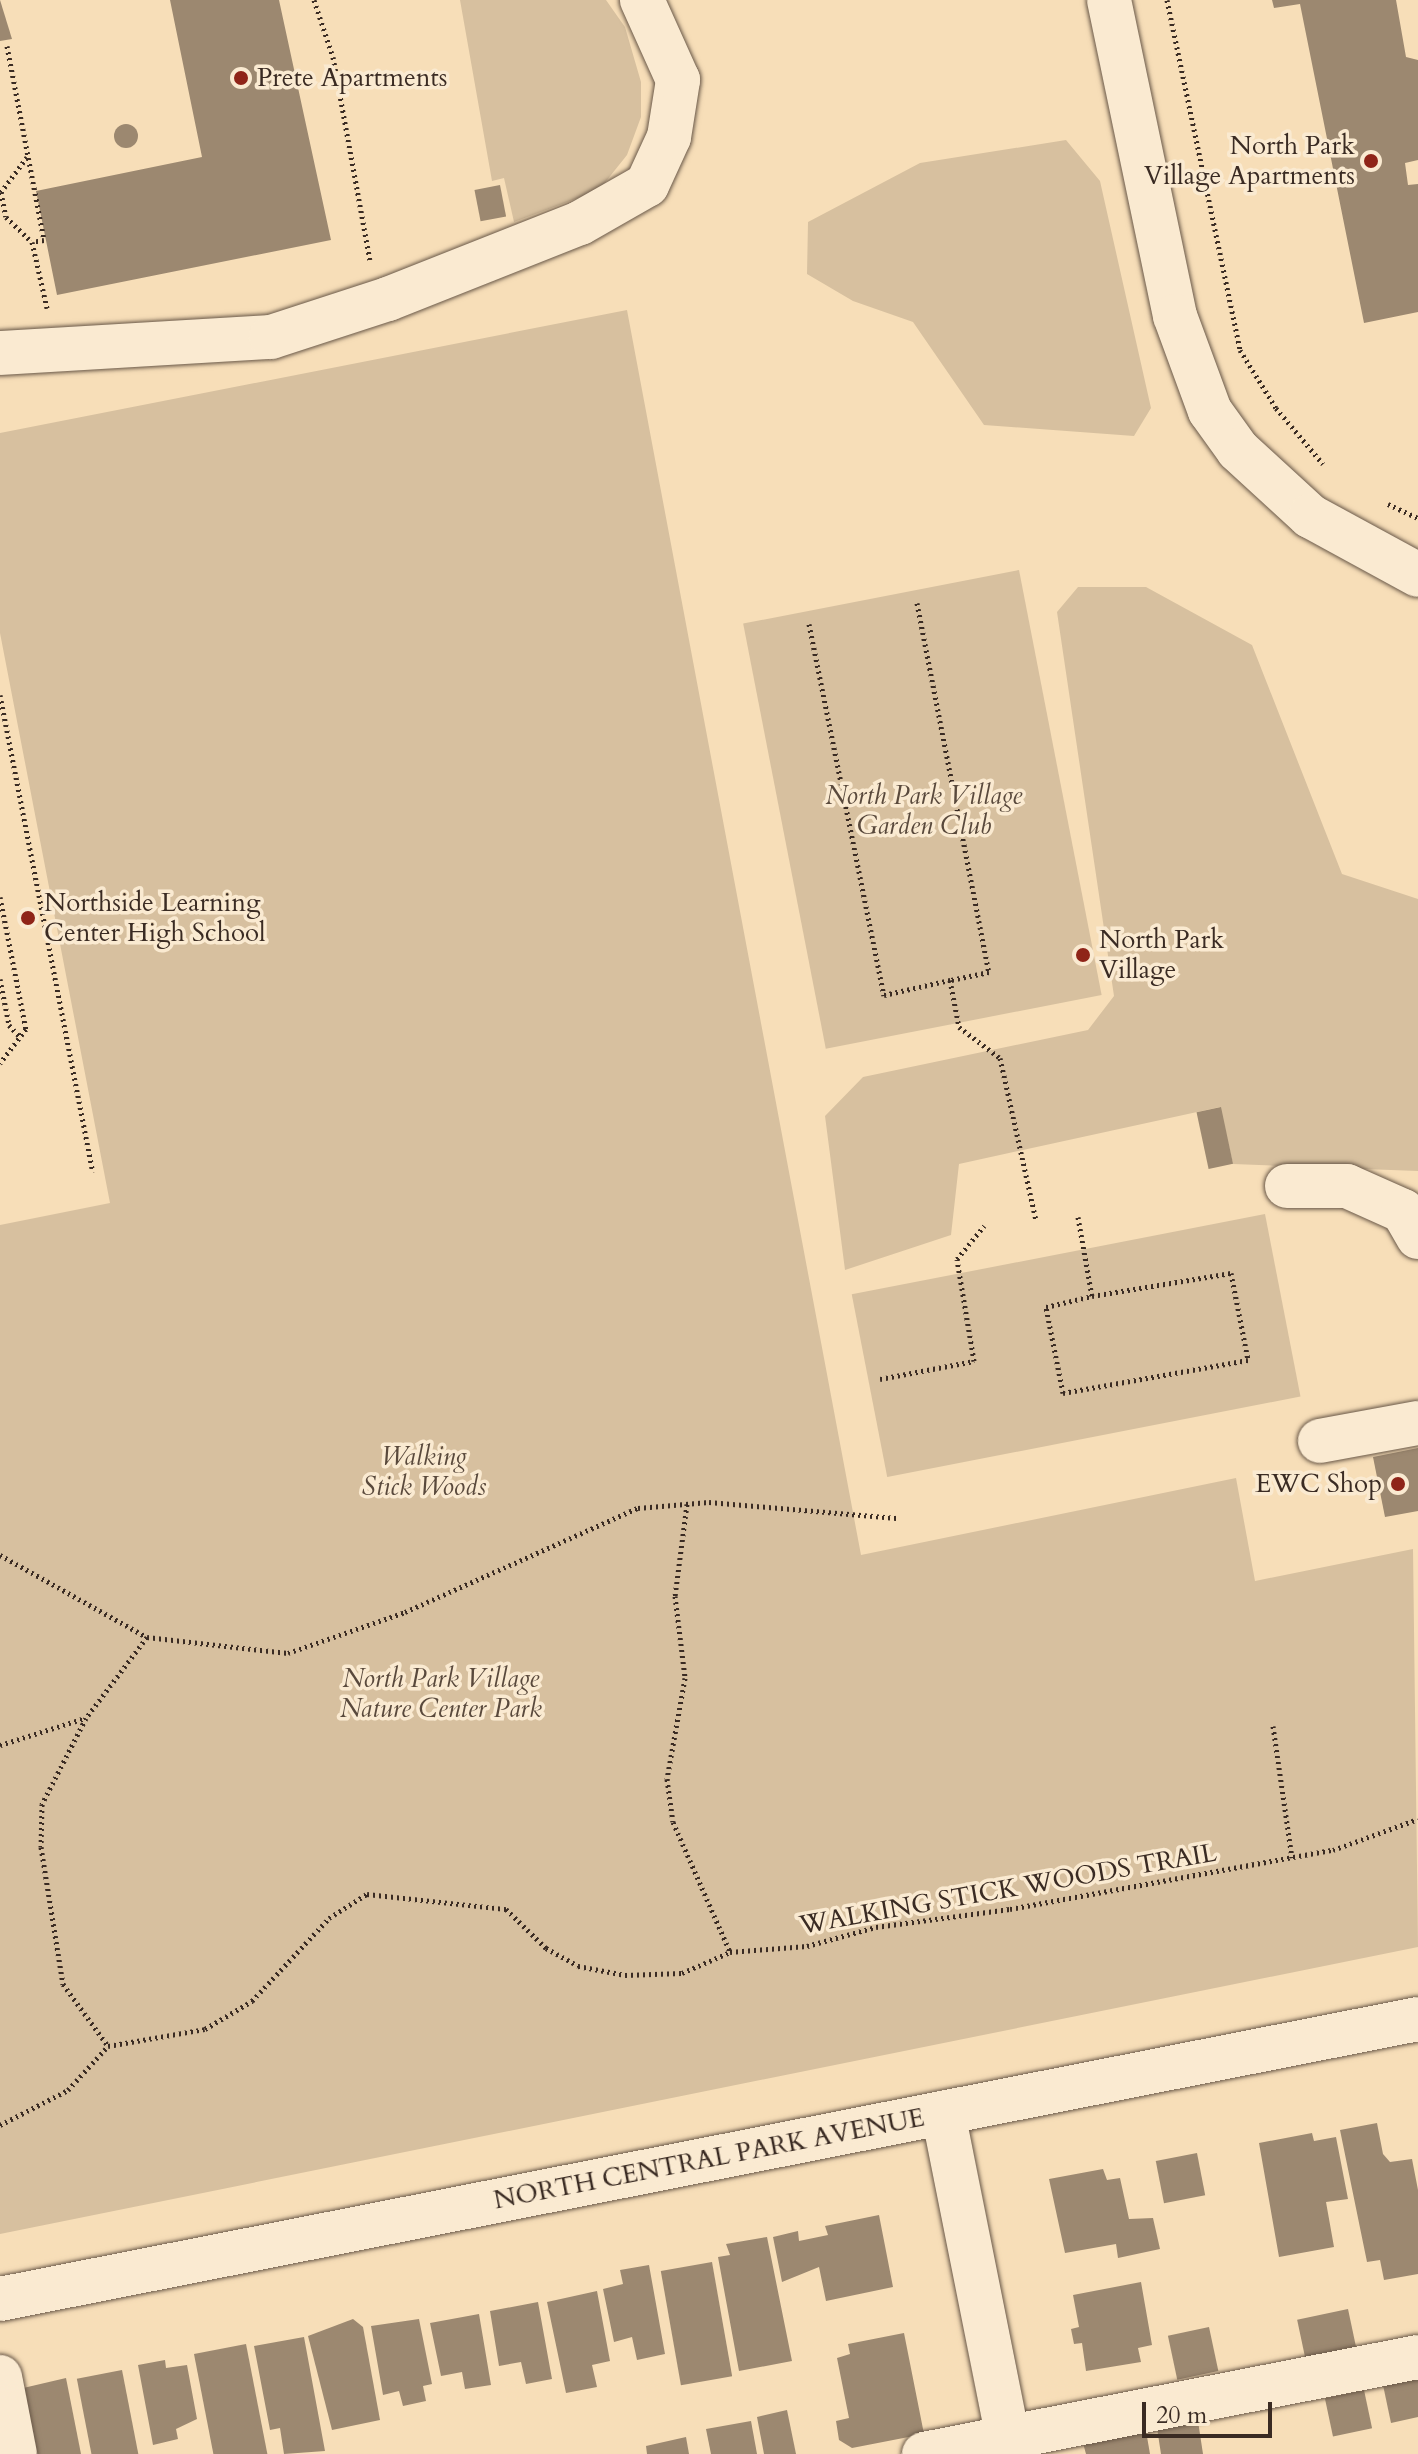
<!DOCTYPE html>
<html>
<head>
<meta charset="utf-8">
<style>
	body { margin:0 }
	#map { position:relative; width:1418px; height:2454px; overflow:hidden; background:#f7deb8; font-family:Cardo,serif }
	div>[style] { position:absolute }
	.green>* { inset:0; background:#d7c09f; transform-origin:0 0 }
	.building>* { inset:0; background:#9c8870; transform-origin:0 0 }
	.round { border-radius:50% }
	.path>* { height:5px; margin-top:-2.5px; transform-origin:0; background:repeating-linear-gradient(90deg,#3a2b23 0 2px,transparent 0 6px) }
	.roads { filter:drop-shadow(0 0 2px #695848) drop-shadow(0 0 2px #695848) }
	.minor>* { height:44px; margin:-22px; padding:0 22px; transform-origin:22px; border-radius:22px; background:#faead1 }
	.dots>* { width:22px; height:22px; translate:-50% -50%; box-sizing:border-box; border:4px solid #faead1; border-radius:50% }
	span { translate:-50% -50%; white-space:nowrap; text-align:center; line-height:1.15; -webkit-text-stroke:7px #faead1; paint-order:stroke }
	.poi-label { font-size:26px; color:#3a2b23 }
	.left { translate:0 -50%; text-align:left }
	.right { translate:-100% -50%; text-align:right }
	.park-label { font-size:26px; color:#59493c; font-style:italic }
	.street-label { font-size:26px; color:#3a2b23 }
	.scale { position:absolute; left:1142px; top:2402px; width:130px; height:36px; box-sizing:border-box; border:4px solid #3a2b23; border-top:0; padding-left:10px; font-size:24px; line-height:28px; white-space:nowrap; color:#3a2b23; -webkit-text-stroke:6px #faead1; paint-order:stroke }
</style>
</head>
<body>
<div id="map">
	<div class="green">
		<div style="clip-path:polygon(460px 0,606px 0,625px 27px,641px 82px,641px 117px,627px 155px,599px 190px,514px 222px,504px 178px,492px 181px)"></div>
		<div style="clip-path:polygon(1066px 140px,1100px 181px,1151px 408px,1134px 436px,984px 425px,913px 322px,853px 301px,807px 274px,808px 222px,920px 163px)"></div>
		<div style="clip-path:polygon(627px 310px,861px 1555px,1236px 1478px,1255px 1581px,1413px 1549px,1418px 1947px,0 2234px,0 1225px,110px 1203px,0 633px,0 433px)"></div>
		<div style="left:1019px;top:570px;width:433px;height:281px;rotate:79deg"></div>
		<div style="clip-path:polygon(1078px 587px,1146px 587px,1252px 645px,1342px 874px,1418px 899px,1418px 1171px,1233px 1164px,1220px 1107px,959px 1164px,951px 1235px,845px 1270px,825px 1116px,863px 1077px,1088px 1030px,1114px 996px,1057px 612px)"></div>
		<div style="left:1265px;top:1214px;width:186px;height:421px;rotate:79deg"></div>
	</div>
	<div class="building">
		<div style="clip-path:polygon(0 0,12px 39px,0 41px)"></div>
		<div style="clip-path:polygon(170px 0,279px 0,331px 240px,57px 295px,36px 191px,202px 157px)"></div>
		<div style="clip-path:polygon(1272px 0,1396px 0,1406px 57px,1418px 60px,1418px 160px,1405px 163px,1408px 185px,1418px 184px,1418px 312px,1364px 323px,1300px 4px,1274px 8px)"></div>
		<div class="round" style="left:114px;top:124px;width:24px;height:24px"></div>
		<div style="left:500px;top:185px;width:32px;height:26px;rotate:79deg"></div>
		<div style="left:1221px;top:1107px;width:58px;height:25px;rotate:78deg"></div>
		<div style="clip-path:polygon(1418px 1448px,1418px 1511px,1385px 1517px,1373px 1457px)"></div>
		<div style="clip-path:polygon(1377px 2123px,1383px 2154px,1390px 2162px,1412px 2159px,1418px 2190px,1418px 2274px,1384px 2280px,1380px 2260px,1367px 2262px,1340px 2130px)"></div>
		<div style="clip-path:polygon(1312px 2133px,1314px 2141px,1336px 2137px,1348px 2199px,1326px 2202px,1334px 2247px,1279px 2257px,1259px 2143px)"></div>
		<div style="left:1197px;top:2153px;width:43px;height:42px;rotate:79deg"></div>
		<div style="clip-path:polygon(1103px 2169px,1107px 2180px,1120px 2178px,1129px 2219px,1153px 2218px,1160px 2249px,1118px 2258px,1116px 2244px,1065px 2253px,1049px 2179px)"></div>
		<div style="clip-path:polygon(879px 2215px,893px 2287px,826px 2301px,819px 2267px,782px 2282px,773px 2237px,798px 2231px,799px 2241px,828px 2235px,825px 2226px)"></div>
		<div style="clip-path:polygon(767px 2237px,792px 2361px,739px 2371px,718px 2257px,730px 2255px,726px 2244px)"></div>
		<div style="left:712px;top:2262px;width:116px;height:52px;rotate:80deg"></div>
		<div style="clip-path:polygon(649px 2265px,665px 2354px,637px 2360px,632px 2337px,614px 2342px,603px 2289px,623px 2284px,620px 2270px)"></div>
		<div style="clip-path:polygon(1141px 2282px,1152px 2345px,1138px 2348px,1141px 2362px,1086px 2371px,1082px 2343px,1074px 2344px,1071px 2329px,1079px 2327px,1073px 2295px)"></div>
		<div style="clip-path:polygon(597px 2291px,610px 2361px,592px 2365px,597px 2387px,566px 2393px,547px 2302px)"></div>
		<div style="clip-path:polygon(538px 2302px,552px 2379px,526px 2384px,521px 2362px,499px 2366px,490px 2311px)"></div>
		<div style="left:1348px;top:2309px;width:40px;height:52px;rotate:78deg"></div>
		<div style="clip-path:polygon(479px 2314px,491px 2385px,465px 2389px,462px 2372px,441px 2376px,430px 2323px)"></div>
		<div style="clip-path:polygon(353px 2319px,363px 2327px,380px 2420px,332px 2430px,308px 2336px)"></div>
		<div style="clip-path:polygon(419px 2319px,432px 2384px,423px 2386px,426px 2401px,403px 2406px,399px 2391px,383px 2395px,371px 2326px)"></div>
		<div style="left:1209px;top:2327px;width:45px;height:42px;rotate:78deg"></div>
		<div style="clip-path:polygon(904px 2333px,924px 2434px,852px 2448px,839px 2440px,836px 2421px,849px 2418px,837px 2358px,850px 2354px,848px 2344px)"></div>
		<div style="clip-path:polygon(304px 2337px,325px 2451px,284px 2454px,280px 2428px,270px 2430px,254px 2346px)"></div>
		<div style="left:246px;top:2344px;width:112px;height:53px;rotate:79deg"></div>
		<div style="clip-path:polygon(165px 2360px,166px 2368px,187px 2365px,197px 2419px,176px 2429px,178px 2439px,153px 2445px,138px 2365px)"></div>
		<div style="left:122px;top:2370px;width:86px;height:46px;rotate:79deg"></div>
		<div style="clip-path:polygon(1418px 2377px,1418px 2417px,1391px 2423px,1383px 2385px)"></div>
		<div style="clip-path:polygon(66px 2378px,81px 2454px,31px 2454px,19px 2389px)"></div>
		<div style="left:1364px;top:2390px;width:39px;height:40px;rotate:78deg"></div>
		<div style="clip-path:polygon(787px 2410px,796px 2454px,764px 2454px,757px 2417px)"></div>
		<div style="clip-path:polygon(751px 2421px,757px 2454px,711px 2454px,706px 2429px)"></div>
		<div style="clip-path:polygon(1198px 2421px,1203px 2454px,1161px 2454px,1157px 2428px)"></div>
		<div style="clip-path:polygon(1146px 2431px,1150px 2454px,1086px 2454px,1083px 2443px)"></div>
		<div style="clip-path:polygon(686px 2437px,689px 2454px,647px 2454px,646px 2446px)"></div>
	</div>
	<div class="path">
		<div style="left:314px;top:0;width:60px;rotate:71.6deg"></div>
		<div style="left:333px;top:57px;width:206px;rotate:79.7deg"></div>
		<div style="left:1167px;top:0;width:358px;rotate:78.2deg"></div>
		<div style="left:1240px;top:350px;width:68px;rotate:58.2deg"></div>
		<div style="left:1276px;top:408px;width:73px;rotate:50deg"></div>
		<div style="left:7px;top:46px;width:197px;rotate:79.2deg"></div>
		<div style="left:44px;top:240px;width:12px;rotate:171deg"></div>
		<div style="left:27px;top:157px;width:44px;rotate:126.6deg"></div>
		<div style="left:1px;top:192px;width:25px;rotate:79deg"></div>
		<div style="left:6px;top:217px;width:36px;rotate:44deg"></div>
		<div style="left:32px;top:242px;width:68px;rotate:77.2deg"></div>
		<div style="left:1388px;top:504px;width:33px;rotate:25deg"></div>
		<div style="left:917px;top:603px;width:376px;rotate:79deg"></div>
		<div style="left:989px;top:972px;width:40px;rotate:168deg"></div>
		<div style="left:950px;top:980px;width:48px;rotate:79.2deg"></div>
		<div style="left:959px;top:1027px;width:51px;rotate:37.1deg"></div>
		<div style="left:1000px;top:1058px;width:167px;rotate:77.5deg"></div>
		<div style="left:809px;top:624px;width:379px;rotate:78.6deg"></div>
		<div style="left:884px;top:995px;width:68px;rotate:-12.8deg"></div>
		<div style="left:0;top:695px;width:486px;rotate:79deg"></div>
		<div style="left:0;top:897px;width:135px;rotate:78.9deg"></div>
		<div style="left:26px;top:1029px;width:43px;rotate:127.4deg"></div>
		<div style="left:0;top:979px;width:47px;rotate:78.9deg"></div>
		<div style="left:9px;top:1025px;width:16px;rotate:47deg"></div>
		<div style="left:1078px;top:1217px;width:80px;rotate:80deg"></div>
		<div style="left:1092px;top:1296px;width:141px;rotate:-9.4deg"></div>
		<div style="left:1231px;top:1273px;width:89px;rotate:78.9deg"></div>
		<div style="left:1248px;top:1360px;width:188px;rotate:169.9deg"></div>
		<div style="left:1063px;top:1393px;width:88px;rotate:-101.2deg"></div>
		<div style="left:1046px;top:1307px;width:47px;rotate:-13.4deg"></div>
		<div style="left:880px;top:1379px;width:96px;rotate:-10.8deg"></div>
		<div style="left:974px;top:1361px;width:103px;rotate:-99.5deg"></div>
		<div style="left:957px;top:1259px;width:43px;rotate:-50.7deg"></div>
		<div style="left:687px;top:1504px;width:93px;rotate:97.4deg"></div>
		<div style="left:675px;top:1596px;width:83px;rotate:83deg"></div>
		<div style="left:685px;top:1678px;width:103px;rotate:100.1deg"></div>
		<div style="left:667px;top:1779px;width:43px;rotate:82.1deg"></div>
		<div style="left:673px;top:1822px;width:142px;rotate:66.3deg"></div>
		<div style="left:730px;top:1952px;width:77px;rotate:-4.5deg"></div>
		<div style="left:807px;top:1946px;width:72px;rotate:-15.4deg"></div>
		<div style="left:876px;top:1927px;width:135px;rotate:-7.7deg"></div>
		<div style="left:1010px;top:1909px;width:328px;rotate:-10.4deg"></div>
		<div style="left:1333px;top:1850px;width:90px;rotate:-20deg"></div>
		<div style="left:0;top:1555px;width:168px;rotate:29.2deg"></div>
		<div style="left:147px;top:1637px;width:142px;rotate:6.5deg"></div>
		<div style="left:288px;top:1653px;width:124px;rotate:-19.3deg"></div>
		<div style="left:405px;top:1612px;width:255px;rotate:-24.1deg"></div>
		<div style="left:638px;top:1508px;width:71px;rotate:-4.8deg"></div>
		<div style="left:709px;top:1502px;width:188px;rotate:4.9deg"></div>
		<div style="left:147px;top:1637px;width:101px;rotate:127deg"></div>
		<div style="left:86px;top:1718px;width:97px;rotate:117.1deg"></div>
		<div style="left:42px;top:1804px;width:43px;rotate:91.3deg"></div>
		<div style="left:41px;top:1847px;width:139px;rotate:80.9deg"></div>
		<div style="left:63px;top:1984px;width:77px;rotate:54deg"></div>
		<div style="left:108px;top:2046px;width:98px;rotate:-9.9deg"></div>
		<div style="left:205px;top:2029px;width:55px;rotate:-30.8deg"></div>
		<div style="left:252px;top:2001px;width:113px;rotate:-47.1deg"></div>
		<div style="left:329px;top:1918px;width:45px;rotate:-32.3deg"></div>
		<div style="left:367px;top:1894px;width:140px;rotate:6.2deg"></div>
		<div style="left:506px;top:1909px;width:56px;rotate:44.3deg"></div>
		<div style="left:546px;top:1948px;width:37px;rotate:29deg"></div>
		<div style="left:578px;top:1966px;width:48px;rotate:10.8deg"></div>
		<div style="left:625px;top:1975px;width:57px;rotate:-2deg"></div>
		<div style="left:682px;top:1973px;width:52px;rotate:-23.6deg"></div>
		<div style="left:1273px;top:1726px;width:133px;rotate:81.8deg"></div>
		<div style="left:0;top:1745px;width:89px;rotate:-17.6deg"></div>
		<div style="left:0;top:2125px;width:76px;rotate:-27.2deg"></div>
		<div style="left:68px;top:2090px;width:59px;rotate:-47.7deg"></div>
	</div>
	<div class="roads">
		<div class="minor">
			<div style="left:1109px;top:0;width:323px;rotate:78.2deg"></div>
			<div style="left:1175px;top:316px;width:101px;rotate:69.8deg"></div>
			<div style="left:1210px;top:411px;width:48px;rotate:54.3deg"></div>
			<div style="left:1238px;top:450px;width:98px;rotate:42.5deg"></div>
			<div style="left:1310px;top:516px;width:123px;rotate:28.6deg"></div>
			<div style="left:0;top:353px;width:271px;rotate:-3.4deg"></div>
			<div style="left:271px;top:337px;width:123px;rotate:-18deg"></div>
			<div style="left:388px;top:299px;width:206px;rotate:-21.6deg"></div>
			<div style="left:580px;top:223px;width:77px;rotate:-29.6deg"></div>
			<div style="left:647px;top:185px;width:53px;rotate:-65.4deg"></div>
			<div style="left:669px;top:137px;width:58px;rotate:-81deg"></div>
			<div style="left:678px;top:80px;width:88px;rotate:-114.2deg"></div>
			<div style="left:1287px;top:1186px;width:60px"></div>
			<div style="left:1347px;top:1186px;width:61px;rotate:24.1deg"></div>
			<div style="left:1403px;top:1211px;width:30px;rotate:60deg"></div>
			<div style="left:1320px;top:1441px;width:100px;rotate:-10.4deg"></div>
			<div style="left:943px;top:2113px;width:348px;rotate:78.7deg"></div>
			<div style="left:0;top:2299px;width:1445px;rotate:-11.17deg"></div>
			<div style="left:0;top:2377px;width:78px;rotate:79deg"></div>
			<div style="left:924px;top:2454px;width:503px;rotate:-11.11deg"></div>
		</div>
	</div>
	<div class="dots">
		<div style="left:241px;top:78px;background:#8f2418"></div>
		<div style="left:1371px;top:161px;background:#8f2418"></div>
		<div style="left:28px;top:918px;background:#8f2418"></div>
		<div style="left:1083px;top:955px;background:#8f2418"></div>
		<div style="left:1398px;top:1484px;background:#8f2418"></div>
	</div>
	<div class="poi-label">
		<span class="left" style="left:257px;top:78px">Prete Apartments</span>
		<span class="right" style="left:1355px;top:161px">North Park<br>Village Apartments</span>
		<span class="left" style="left:44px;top:918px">Northside Learning<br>Center High School</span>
		<span class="left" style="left:1099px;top:955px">North Park<br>Village</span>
		<span class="right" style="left:1382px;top:1484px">EWC Shop</span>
	</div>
	<div class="park-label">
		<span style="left:924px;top:811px">North Park Village<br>Garden Club</span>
		<span style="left:424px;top:1472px">Walking<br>Stick Woods</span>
		<span style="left:441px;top:1694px">North Park Village<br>Nature Center Park</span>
	</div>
	<div class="street-label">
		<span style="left:1008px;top:1889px;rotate:-10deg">WALKING STICK WOODS TRAIL</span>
		<span style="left:709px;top:2159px;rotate:-11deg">NORTH CENTRAL PARK AVENUE</span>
	</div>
	<div class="scale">20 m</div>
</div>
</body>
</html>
